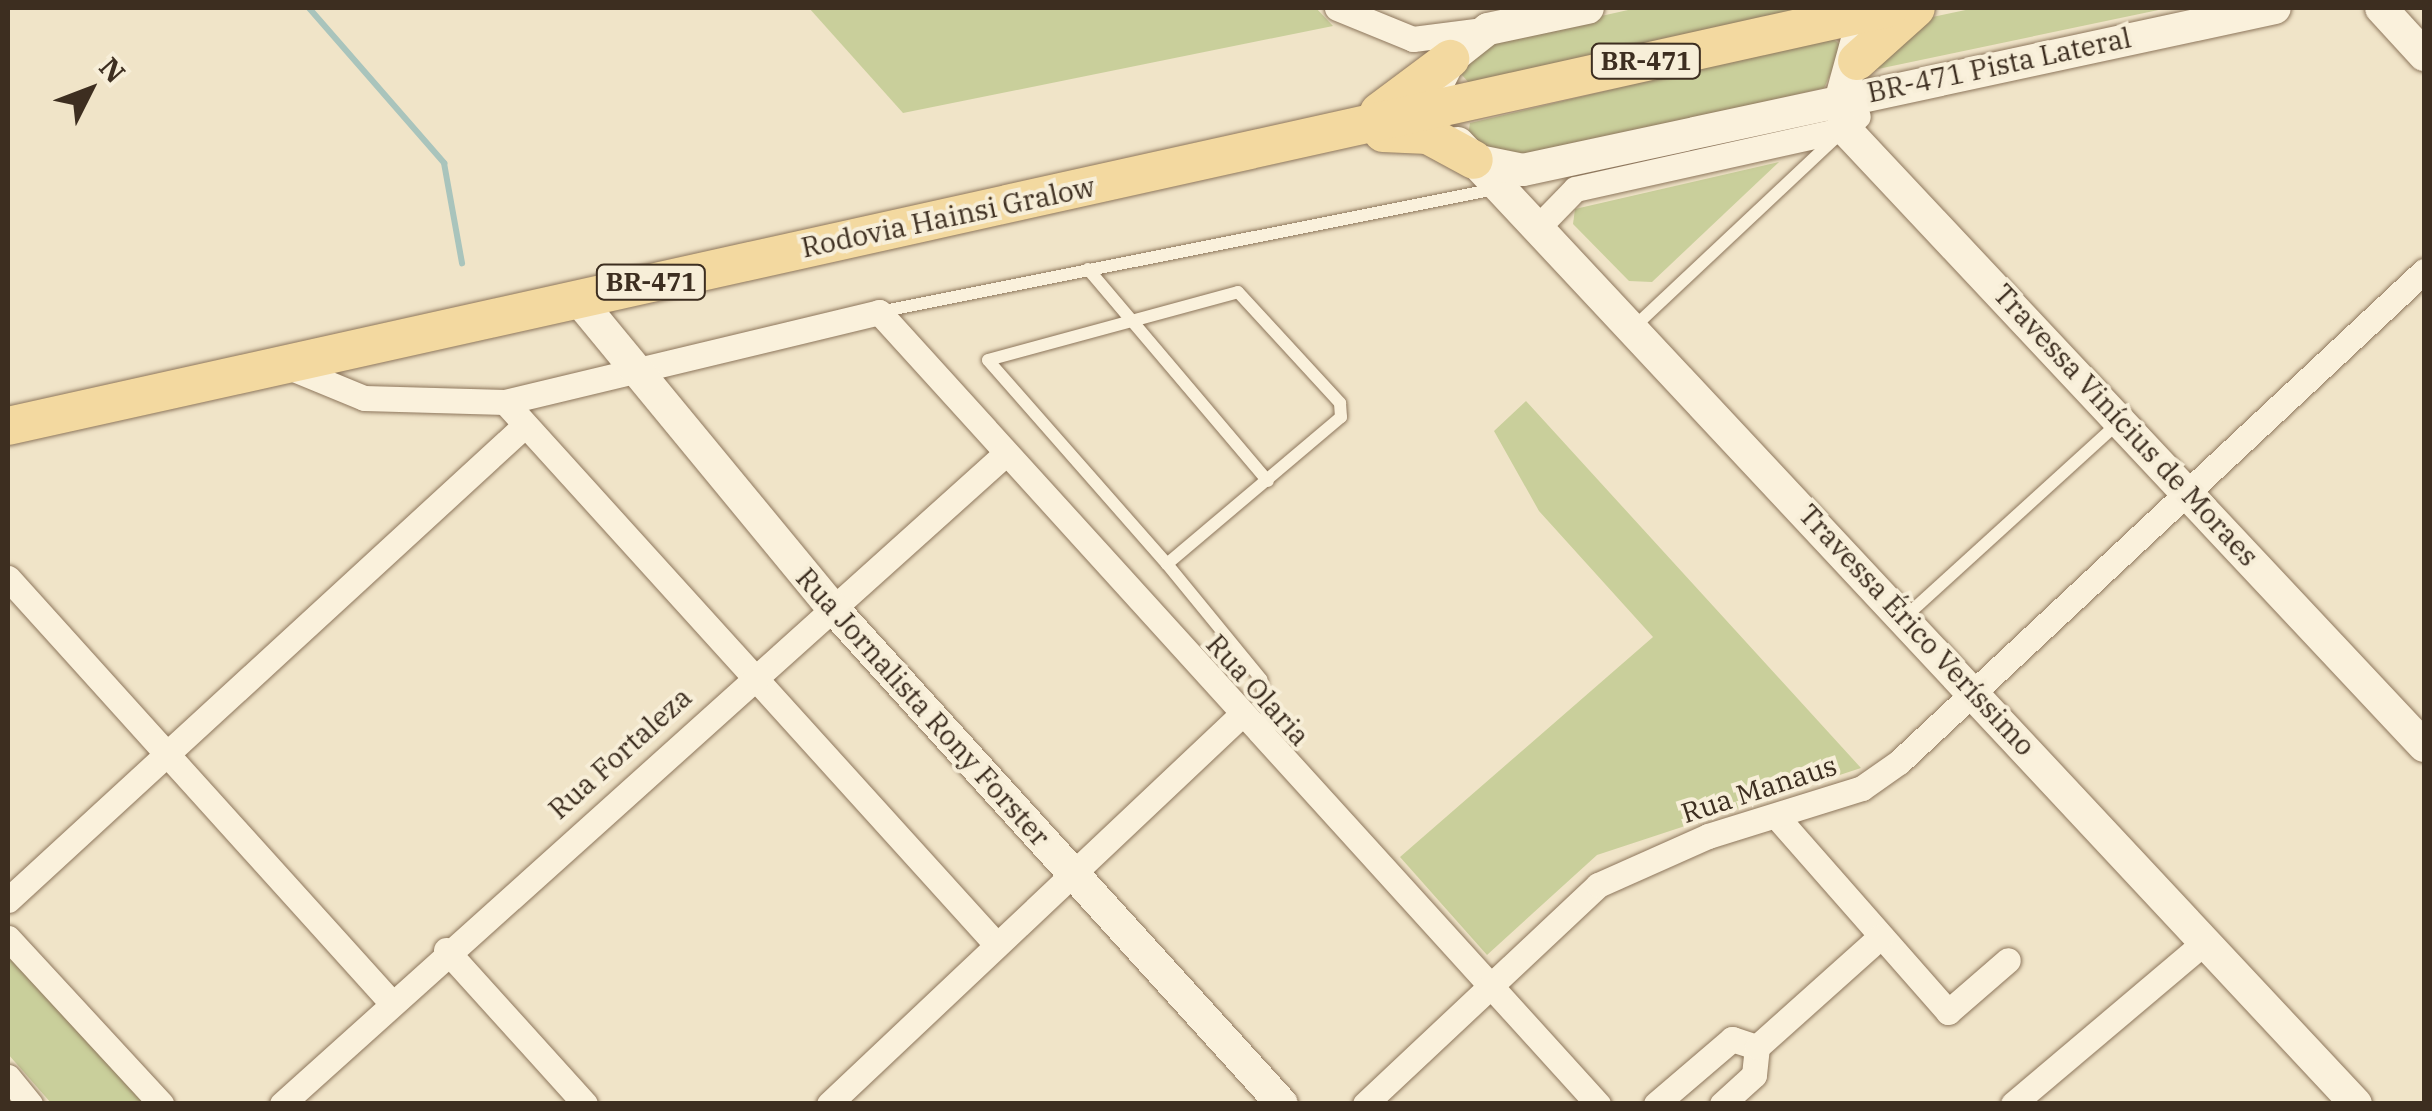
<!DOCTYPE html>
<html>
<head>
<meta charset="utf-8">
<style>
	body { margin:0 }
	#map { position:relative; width:2432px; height:1111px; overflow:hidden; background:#f0e4c8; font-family:"IBM Plex Serif",serif }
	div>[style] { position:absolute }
	.green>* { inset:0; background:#c9cf9b }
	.stream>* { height:6px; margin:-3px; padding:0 3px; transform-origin:3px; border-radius:3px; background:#a9c4bc }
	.roads { filter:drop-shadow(0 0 2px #8d765c) drop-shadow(0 0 2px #8d765c) }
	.lane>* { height:12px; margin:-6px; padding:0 6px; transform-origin:6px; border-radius:6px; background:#faf1dc }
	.street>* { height:25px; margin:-12.5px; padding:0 12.5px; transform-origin:12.5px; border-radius:12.5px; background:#faf1dc }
	.secondary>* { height:32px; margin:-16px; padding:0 16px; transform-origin:16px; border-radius:16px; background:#faf1dc }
	.primary>* { height:38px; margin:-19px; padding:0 19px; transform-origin:19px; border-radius:19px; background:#f3d9a0 }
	span { translate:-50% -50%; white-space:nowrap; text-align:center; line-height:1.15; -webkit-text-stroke:8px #f7eed8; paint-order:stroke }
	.shield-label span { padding:2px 8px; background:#f7eed8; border:2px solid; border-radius:8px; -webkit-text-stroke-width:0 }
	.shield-label { font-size:25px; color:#3d2e20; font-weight:700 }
	.street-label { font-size:28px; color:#3d2e20 }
	.frame { position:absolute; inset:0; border:10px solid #3d2e20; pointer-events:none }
	.north { position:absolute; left:40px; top:40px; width:100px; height:100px; -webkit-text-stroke:8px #f7eed8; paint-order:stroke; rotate:48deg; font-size:28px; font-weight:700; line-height:40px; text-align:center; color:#3d2e20 }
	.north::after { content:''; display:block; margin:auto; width:35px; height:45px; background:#3d2e20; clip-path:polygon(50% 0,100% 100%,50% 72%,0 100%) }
</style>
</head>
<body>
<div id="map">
	<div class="green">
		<div style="clip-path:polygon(809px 8px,1316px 8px,1333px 26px,903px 113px)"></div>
		<div style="clip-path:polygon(1637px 8px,1809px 8px,1471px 85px,1461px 74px,1490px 41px)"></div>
		<div style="clip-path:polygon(1975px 8px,2168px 8px,1873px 70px,1923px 19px)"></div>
		<div style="clip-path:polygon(1831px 37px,1843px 47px,1824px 88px,1510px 161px,1468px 135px,1470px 123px)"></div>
		<div style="clip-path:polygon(1779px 162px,1652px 282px,1629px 281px,1573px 224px,1575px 209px)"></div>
		<div style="clip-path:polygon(1526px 401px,1861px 768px,1597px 855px,1487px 955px,1400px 857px,1653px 637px,1539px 511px,1494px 431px)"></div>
		<div style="clip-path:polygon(8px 949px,152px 1103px,51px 1103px,8px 1054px)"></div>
	</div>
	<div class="stream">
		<div style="left:309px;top:8px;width:206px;rotate:48.9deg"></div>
		<div style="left:444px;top:163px;width:102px;rotate:79.8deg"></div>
	</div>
	<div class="roads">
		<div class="lane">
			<div style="left:1088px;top:269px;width:278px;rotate:49.7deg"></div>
			<div style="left:1238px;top:292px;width:151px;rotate:47.4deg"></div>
			<div style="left:1340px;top:403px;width:14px;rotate:86deg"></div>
			<div style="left:1341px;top:417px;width:228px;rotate:139.8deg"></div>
			<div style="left:1167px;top:564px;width:271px;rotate:-131.3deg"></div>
			<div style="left:988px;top:360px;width:259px;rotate:-15.2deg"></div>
			<div style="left:879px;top:312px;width:628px;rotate:-11.29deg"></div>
			<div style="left:1635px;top:326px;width:277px;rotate:-43.2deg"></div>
			<div style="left:1167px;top:564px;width:149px;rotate:50.7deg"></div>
			<div style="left:1261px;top:679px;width:63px;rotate:80.8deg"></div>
			<div style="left:1905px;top:617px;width:288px;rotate:-42.3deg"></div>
		</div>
		<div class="street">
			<div style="left:1337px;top:8px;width:82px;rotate:22.2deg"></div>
			<div style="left:1413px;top:39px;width:71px;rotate:-7.3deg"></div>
			<div style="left:1540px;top:225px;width:50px;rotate:-45.8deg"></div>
			<div style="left:1575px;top:189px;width:277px;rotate:-12.5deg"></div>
			<div style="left:1845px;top:129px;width:18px;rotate:-45deg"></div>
			<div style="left:279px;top:363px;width:92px;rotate:22.4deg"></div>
			<div style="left:364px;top:398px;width:141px;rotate:1.6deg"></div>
			<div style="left:505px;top:402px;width:385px;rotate:-13.5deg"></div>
			<div style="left:879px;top:312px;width:1070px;rotate:47.77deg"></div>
			<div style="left:505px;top:402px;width:731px;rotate:47.83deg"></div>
			<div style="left:8px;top:578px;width:570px;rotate:47.92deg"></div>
			<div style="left:1776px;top:816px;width:261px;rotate:48.7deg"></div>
			<div style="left:1948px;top:1012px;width:79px;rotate:-40.9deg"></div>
			<div style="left:8px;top:900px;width:701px;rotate:-42.57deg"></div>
			<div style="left:8px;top:938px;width:226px;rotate:47.3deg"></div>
			<div style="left:446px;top:950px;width:207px;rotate:47.9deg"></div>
			<div style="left:8px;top:1077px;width:35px;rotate:51deg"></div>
			<div style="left:282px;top:1104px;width:971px;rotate:-41.95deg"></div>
			<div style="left:829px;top:1104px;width:565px;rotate:-43.35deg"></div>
			<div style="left:1365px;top:1104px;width:320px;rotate:-43.2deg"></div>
			<div style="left:1598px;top:885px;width:120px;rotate:-24deg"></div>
			<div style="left:1708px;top:836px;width:161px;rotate:-17.3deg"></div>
			<div style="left:1862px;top:788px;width:45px;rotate:-35.1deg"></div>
			<div style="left:1899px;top:762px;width:719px;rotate:-43.08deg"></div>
			<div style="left:1656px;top:1104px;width:100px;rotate:-40.5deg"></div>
			<div style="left:1732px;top:1039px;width:26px;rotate:18deg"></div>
			<div style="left:1722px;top:1104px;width:43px;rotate:-42.2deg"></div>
			<div style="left:1754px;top:1075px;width:28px;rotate:-84deg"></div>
			<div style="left:1757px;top:1047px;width:165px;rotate:-41.8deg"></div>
			<div style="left:2013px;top:1104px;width:253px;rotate:-40.2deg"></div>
		</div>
		<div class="secondary">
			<div style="left:2381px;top:8px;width:64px;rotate:47.5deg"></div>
			<div style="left:1858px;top:36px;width:64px;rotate:105.3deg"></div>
			<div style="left:1841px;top:98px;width:31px;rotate:83deg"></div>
			<div style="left:1845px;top:129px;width:846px;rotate:46.82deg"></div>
			<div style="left:1440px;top:79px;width:22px;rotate:-63deg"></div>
			<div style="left:1450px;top:59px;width:48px;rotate:-38.3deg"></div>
			<div style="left:1488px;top:29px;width:102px;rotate:-11.9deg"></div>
			<div style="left:1458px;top:143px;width:1315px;rotate:46.94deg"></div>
			<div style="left:1474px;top:160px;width:50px;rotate:11.5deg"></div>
			<div style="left:1523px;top:170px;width:769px;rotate:-12.16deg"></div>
			<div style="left:577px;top:298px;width:398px;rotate:50.5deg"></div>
			<div style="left:830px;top:605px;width:673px;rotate:47.83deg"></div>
		</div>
		<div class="primary">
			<div style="left:1857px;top:61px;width:79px;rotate:-41.9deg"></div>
			<div style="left:1379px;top:112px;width:89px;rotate:-36.7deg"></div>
			<div style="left:1383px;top:133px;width:45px;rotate:2.5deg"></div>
			<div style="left:1428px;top:135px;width:52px;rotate:28.5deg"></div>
			<div style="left:8px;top:426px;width:1927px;rotate:-12.53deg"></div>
		</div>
	</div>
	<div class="shield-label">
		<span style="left:1646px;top:61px">BR-471</span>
		<span style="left:651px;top:282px">BR-471</span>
	</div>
	<div class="street-label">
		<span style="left:1999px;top:65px;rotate:-12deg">BR-471 Pista Lateral</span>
		<span style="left:948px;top:217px;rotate:-12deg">Rodovia Hainsi Gralow</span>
		<span style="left:2126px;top:425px;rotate:47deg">Travessa Vinícius de Moraes</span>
		<span style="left:1917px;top:630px;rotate:47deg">Travessa Érico Veríssimo</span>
		<span style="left:1258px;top:690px;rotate:48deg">Rua Olaria</span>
		<span style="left:923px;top:707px;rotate:48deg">Rua Jornalista Rony Forster</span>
		<span style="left:620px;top:753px;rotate:-42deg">Rua Fortaleza</span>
		<span style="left:1759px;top:789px;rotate:-18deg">Rua Manaus</span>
	</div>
	<div class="frame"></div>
	<div class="north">N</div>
</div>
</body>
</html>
